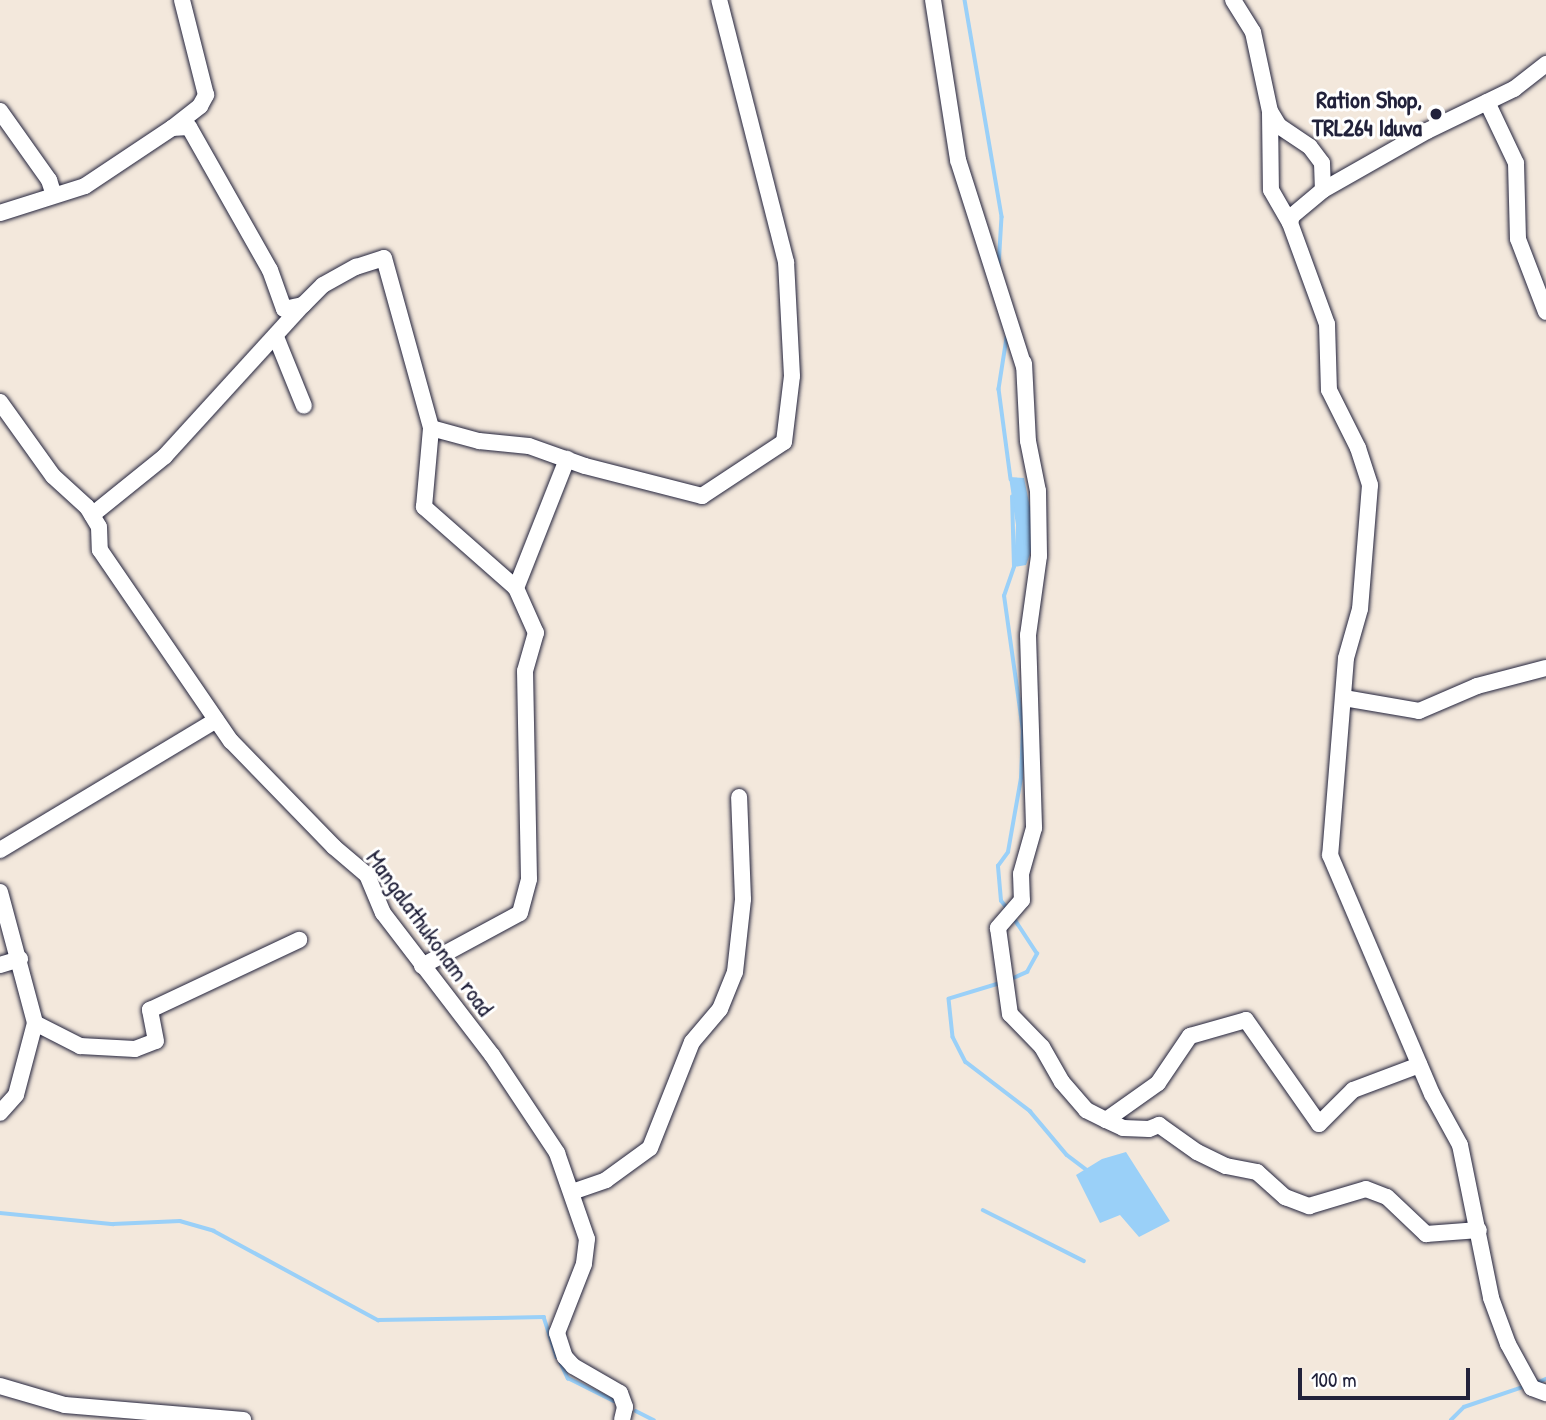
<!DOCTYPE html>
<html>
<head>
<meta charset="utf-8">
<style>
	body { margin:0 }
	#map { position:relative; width:1546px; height:1420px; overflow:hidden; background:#f3e8dc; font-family:"Patrick Hand",sans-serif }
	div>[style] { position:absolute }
	.water>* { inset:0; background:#9ad0f8 }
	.stream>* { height:3.5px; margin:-1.75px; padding:0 1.75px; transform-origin:1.75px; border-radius:1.75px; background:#9ad0f8 }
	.roads { filter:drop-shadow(0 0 2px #22223b) drop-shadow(0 0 2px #22223b) }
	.minor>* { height:16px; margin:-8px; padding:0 8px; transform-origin:8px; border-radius:8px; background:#fff }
	.dots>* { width:19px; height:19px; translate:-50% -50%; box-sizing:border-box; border:4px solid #fff; border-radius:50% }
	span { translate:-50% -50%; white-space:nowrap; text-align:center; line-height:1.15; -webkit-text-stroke:6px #fff; paint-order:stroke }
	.poi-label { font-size:24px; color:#22223b; font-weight:700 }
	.right { translate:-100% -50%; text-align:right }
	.street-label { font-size:24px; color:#22223b }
	.scale { position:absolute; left:1298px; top:1368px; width:172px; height:32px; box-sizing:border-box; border:4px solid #22223b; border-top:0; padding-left:9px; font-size:21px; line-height:24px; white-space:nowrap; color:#22223b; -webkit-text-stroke:5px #fff; paint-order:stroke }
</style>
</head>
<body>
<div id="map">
	<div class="water">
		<div style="clip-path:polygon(1009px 477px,1024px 478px,1036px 537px,1026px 565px,1014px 567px,1016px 525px)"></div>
		<div style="clip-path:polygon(1126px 1152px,1170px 1221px,1139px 1237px,1120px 1215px,1100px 1223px,1076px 1175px,1102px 1159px)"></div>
	</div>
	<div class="stream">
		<div style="left:965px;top:0;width:220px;rotate:80.3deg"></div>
		<div style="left:1002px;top:217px;width:51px;rotate:93.4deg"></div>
		<div style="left:1007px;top:338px;width:52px;rotate:98.9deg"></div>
		<div style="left:999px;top:389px;width:91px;rotate:82.4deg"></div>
		<div style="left:1008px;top:910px;width:11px;rotate:-128deg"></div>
		<div style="left:1001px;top:901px;width:35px;rotate:-95deg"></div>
		<div style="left:998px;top:866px;width:17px;rotate:-54deg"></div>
		<div style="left:1008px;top:852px;width:75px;rotate:-80deg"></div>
		<div style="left:1021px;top:778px;width:47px;rotate:-87.6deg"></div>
		<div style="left:1023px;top:731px;width:136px;rotate:-98deg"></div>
		<div style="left:1004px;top:596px;width:31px;rotate:-71deg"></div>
		<div style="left:1014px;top:567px;width:70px;rotate:-91.6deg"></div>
		<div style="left:1009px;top:980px;width:20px;rotate:-24deg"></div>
		<div style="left:1027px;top:972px;width:21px;rotate:-61deg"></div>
		<div style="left:1037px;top:954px;width:42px;rotate:-123.3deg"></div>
		<div style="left:1002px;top:983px;width:55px;rotate:163.2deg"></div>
		<div style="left:949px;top:999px;width:38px;rotate:84deg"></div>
		<div style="left:953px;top:1037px;width:28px;rotate:63deg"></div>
		<div style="left:966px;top:1062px;width:81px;rotate:37.4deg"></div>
		<div style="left:1030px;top:1111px;width:57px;rotate:49.9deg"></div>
		<div style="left:1067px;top:1155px;width:26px;rotate:37deg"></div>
		<div style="left:983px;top:1210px;width:113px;rotate:26.8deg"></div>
		<div style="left:0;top:1213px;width:114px;rotate:5.6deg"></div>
		<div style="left:113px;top:1224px;width:67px;rotate:-2.6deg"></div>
		<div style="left:180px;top:1221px;width:35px;rotate:16deg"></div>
		<div style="left:214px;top:1231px;width:187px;rotate:28.5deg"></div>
		<div style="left:378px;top:1320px;width:166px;rotate:-1deg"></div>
		<div style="left:544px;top:1317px;width:42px;rotate:72deg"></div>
		<div style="left:561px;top:1363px;width:17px;rotate:65deg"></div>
		<div style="left:568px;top:1378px;width:51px;rotate:26.6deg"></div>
		<div style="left:1539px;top:1382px;width:8px;rotate:-23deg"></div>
		<div style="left:636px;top:1411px;width:20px;rotate:27deg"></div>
		<div style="left:1451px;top:1420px;width:18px;rotate:-45deg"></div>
		<div style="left:1464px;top:1407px;width:59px;rotate:-18.7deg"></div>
	</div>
	<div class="roads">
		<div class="minor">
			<div style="left:933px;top:0;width:162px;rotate:81.1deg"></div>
			<div style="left:958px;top:160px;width:217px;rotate:72.3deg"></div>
			<div style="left:1233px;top:0;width:38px;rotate:58deg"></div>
			<div style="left:1253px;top:32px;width:81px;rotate:77.9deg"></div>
			<div style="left:1270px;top:111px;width:17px;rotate:59deg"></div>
			<div style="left:1279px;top:126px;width:37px;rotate:34deg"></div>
			<div style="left:1310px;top:147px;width:20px;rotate:53deg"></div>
			<div style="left:1322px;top:163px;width:27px;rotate:88deg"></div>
			<div style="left:1323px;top:190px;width:40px;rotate:140deg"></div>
			<div style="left:1292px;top:216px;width:7px;rotate:106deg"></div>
			<div style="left:1290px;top:223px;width:108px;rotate:69.9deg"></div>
			<div style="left:1327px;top:324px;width:66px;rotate:88.3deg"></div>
			<div style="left:1329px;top:390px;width:65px;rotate:63.4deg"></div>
			<div style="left:1358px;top:448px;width:39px;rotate:72deg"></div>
			<div style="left:1370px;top:485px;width:124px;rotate:94.6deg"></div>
			<div style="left:1360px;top:609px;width:51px;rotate:105.9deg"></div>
			<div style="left:1346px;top:658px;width:198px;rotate:94.6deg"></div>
			<div style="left:1330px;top:855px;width:260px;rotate:66.9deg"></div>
			<div style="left:1432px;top:1094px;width:58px;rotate:61.2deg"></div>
			<div style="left:1460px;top:1145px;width:156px;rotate:78.5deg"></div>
			<div style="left:1491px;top:1298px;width:49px;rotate:69.7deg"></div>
			<div style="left:1508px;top:1344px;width:50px;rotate:61.4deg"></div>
			<div style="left:1532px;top:1388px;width:15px;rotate:20deg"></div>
			<div style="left:1487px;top:102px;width:68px;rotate:64.6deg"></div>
			<div style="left:1516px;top:163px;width:76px;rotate:88.5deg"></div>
			<div style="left:1518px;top:239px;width:78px;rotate:69deg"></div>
			<div style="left:0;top:111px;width:85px;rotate:54.6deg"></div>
			<div style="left:49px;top:180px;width:16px;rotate:72deg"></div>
			<div style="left:1270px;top:113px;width:77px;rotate:89.3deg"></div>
			<div style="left:1271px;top:190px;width:38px;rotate:60deg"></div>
			<div style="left:172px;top:128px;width:36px;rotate:-38deg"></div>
			<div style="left:200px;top:106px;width:13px;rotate:-61deg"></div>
			<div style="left:206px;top:95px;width:98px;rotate:-104.2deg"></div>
			<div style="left:1323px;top:190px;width:120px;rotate:-29.6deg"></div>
			<div style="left:1427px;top:131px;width:97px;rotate:-25.8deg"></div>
			<div style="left:1514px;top:89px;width:41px;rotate:-38deg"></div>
			<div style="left:0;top:213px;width:89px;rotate:-17.6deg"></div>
			<div style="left:85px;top:186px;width:105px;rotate:-33.7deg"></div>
			<div style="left:172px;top:128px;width:17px;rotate:-3deg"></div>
			<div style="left:189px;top:127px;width:164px;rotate:60.5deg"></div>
			<div style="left:270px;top:270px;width:41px;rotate:70.3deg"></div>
			<div style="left:284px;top:309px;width:19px;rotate:-12deg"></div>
			<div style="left:303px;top:305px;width:28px;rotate:-45deg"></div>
			<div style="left:323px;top:285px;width:38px;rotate:-29deg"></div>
			<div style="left:356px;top:267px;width:29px;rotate:-18deg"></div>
			<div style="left:384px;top:258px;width:176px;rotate:74.5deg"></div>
			<div style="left:431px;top:428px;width:50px;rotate:15.2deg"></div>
			<div style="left:479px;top:441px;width:50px;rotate:5.7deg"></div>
			<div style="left:529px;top:446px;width:59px;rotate:19.7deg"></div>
			<div style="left:585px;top:466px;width:121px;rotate:14.4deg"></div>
			<div style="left:702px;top:496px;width:98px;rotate:-33.4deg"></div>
			<div style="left:784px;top:442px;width:66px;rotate:-83.1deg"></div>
			<div style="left:792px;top:376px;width:114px;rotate:-93deg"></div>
			<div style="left:786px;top:262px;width:270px;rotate:-104.3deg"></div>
			<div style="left:276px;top:337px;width:74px;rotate:67.9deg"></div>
			<div style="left:1024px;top:363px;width:78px;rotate:87.1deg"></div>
			<div style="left:1028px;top:441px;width:51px;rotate:78.7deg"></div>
			<div style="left:1038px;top:491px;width:65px;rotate:89.1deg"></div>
			<div style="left:1039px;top:556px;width:80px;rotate:97.9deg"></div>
			<div style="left:1028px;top:635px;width:193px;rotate:88.2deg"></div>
			<div style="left:1034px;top:828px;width:48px;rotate:105.8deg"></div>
			<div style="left:1021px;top:874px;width:26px;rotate:88deg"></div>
			<div style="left:1022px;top:900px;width:37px;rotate:131deg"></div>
			<div style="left:998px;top:928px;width:87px;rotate:82.1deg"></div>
			<div style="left:1010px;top:1014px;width:46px;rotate:45.9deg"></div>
			<div style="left:1042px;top:1047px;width:40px;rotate:60.3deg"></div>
			<div style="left:1062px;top:1082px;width:37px;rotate:49deg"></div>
			<div style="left:1086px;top:1110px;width:22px;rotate:27deg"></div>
			<div style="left:1106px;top:1120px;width:19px;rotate:25deg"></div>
			<div style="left:1123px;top:1128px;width:26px;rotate:2deg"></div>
			<div style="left:1149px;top:1129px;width:11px;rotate:-22deg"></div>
			<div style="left:1159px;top:1125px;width:47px;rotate:35.4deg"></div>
			<div style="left:1197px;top:1152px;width:32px;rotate:26deg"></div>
			<div style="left:1226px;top:1166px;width:32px;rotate:11deg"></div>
			<div style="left:1257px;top:1172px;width:38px;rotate:42deg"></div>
			<div style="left:1285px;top:1197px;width:26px;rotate:21deg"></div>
			<div style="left:1309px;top:1206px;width:59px;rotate:-16.6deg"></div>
			<div style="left:1366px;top:1189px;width:22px;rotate:21deg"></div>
			<div style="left:1387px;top:1197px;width:54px;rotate:43.5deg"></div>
			<div style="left:1426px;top:1234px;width:53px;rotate:-4.3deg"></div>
			<div style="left:0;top:402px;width:91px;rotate:54.4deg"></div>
			<div style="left:53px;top:476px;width:46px;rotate:42.4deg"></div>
			<div style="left:87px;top:507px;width:23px;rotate:59deg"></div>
			<div style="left:99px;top:527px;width:23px;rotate:88deg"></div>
			<div style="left:100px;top:550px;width:232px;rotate:55.6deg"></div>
			<div style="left:231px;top:741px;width:148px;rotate:45.8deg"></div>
			<div style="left:334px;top:847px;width:43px;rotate:40.3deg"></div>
			<div style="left:367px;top:875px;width:41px;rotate:67.2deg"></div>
			<div style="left:383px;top:913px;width:179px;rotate:52.5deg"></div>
			<div style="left:492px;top:1055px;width:118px;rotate:56.4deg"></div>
			<div style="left:557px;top:1153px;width:91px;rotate:70.8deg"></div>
			<div style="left:587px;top:1239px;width:25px;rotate:97deg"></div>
			<div style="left:584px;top:1264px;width:74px;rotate:111.4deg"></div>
			<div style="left:557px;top:1333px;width:25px;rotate:72deg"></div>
			<div style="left:565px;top:1357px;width:12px;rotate:48deg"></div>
			<div style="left:573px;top:1366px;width:54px;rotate:29.9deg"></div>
			<div style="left:620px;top:1393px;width:15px;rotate:70deg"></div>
			<div style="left:625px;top:1407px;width:13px;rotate:103deg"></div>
			<div style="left:92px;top:515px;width:94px;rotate:-38.9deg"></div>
			<div style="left:165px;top:456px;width:205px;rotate:-47.6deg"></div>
			<div style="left:516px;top:588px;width:139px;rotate:-68.4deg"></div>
			<div style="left:1344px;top:698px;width:76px;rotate:9.8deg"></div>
			<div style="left:1419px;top:711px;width:63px;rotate:-23.3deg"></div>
			<div style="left:1477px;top:686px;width:71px;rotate:-14.6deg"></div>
			<div style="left:0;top:850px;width:252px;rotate:-31deg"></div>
			<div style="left:0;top:892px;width:136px;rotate:75deg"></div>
			<div style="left:35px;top:1023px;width:74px;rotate:104.8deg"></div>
			<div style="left:16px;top:1095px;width:24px;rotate:132deg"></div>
			<div style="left:0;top:965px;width:21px;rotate:-17deg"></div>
			<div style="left:422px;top:966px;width:111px;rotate:-28.4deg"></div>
			<div style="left:520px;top:913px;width:35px;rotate:-75deg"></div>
			<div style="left:529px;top:879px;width:208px;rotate:-91.1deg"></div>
			<div style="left:525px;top:671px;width:40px;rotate:-74deg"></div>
			<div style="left:536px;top:633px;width:49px;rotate:-114deg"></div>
			<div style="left:516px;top:588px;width:123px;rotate:-138.6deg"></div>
			<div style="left:424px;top:507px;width:79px;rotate:-84.9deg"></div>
			<div style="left:35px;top:1023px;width:51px;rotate:27.1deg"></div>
			<div style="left:80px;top:1046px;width:55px;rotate:3.1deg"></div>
			<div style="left:135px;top:1049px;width:22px;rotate:-21deg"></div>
			<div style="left:156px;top:1041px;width:32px;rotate:-101deg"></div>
			<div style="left:150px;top:1010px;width:165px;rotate:-25.2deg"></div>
			<div style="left:1106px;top:1120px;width:64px;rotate:-35.4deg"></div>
			<div style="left:1158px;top:1083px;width:57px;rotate:-55.8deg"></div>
			<div style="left:1190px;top:1036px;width:58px;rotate:-15.9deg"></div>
			<div style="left:1246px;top:1020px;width:127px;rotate:54.9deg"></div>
			<div style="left:1319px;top:1124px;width:48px;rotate:-45deg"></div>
			<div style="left:1353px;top:1090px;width:71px;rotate:-20.7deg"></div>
			<div style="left:572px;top:1192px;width:36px;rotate:-19deg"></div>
			<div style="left:606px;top:1180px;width:54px;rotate:-36deg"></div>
			<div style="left:650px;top:1148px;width:114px;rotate:-68.4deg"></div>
			<div style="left:692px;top:1042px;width:43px;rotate:-49.7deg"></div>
			<div style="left:720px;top:1009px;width:40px;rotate:-68deg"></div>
			<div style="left:735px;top:972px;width:73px;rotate:-83.7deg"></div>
			<div style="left:743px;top:899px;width:102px;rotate:-92.2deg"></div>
			<div style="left:0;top:1386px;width:68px;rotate:16.3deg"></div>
			<div style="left:65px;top:1405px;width:179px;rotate:4.8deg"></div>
		</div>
	</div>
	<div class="dots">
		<div style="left:1436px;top:114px;background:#22223b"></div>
	</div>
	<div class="poi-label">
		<span class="right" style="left:1422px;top:114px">Ration Shop,<br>TRL264 Iduva</span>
	</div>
	<div class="street-label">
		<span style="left:430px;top:933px;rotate:54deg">Mangalathukonam road</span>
	</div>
	<div class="scale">100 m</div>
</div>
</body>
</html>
